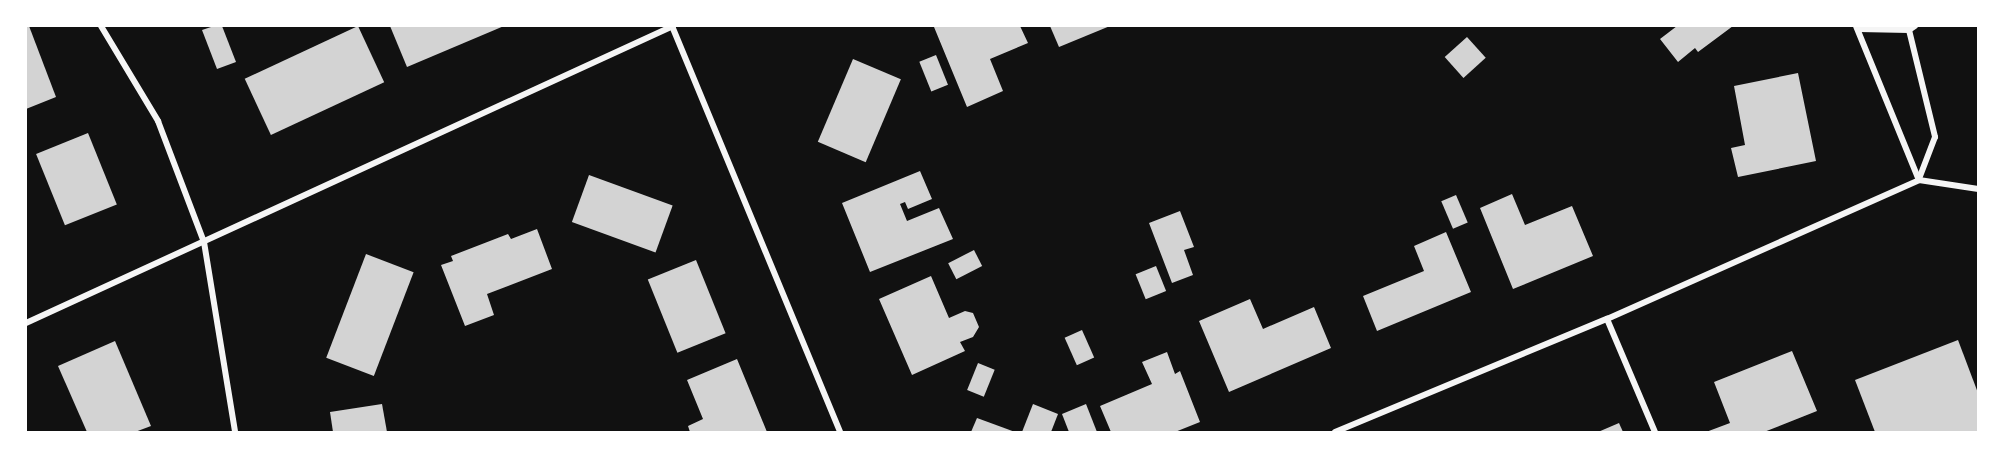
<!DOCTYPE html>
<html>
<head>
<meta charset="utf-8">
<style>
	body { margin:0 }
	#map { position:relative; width:2004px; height:458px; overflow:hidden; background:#111; font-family:Jost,sans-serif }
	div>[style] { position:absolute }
	.building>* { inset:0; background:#d3d3d3; transform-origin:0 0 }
	.minor>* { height:6px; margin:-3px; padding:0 3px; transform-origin:3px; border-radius:3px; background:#f5f5f5 }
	span { translate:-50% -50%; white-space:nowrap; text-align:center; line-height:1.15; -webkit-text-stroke:6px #fff; paint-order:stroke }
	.frame { position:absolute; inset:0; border:27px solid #fff; pointer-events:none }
</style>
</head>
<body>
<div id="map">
	<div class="building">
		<div style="clip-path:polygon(26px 26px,29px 26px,56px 97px,26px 109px)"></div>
		<div style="clip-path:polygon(214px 26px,222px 26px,236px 62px,217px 69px,202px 30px)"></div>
		<div style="left:358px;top:26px;width:62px;height:125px;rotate:65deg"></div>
		<div style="clip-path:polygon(390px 26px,504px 26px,407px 67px)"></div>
		<div style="clip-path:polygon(937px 26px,1020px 26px,1028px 43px,990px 59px,1003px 91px,967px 107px,934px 27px)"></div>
		<div style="clip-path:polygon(1050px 26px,1110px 26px,1059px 47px)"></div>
		<div style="clip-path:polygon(1677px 26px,1733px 26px,1698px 52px,1695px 48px,1678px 62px,1660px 39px)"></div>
		<div style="left:1467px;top:37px;width:28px;height:30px;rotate:48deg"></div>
		<div style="left:936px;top:55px;width:32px;height:18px;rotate:68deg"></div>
		<div style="left:853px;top:59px;width:52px;height:90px;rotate:23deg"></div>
		<div style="clip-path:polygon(1798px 73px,1816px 161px,1738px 177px,1731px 148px,1745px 145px,1734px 86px)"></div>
		<div style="left:88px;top:133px;width:77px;height:56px;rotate:68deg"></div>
		<div style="clip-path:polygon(920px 171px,932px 199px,908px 209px,905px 202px,900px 204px,907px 221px,939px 208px,953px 239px,870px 272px,842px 203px)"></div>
		<div style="left:589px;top:175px;width:89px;height:50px;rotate:20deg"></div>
		<div style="clip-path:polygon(1512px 194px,1525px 225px,1572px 206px,1593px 256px,1513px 289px,1480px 208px)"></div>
		<div style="left:1456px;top:195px;width:30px;height:16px;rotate:67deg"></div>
		<div style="clip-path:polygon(1180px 211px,1194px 247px,1184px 250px,1193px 275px,1172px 283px,1149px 223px)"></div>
		<div style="clip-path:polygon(537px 229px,552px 269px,487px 294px,494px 315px,465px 326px,441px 265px,453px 261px,451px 256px,508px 234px,511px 239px)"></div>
		<div style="clip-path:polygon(1446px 232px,1471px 292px,1377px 331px,1363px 296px,1424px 271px,1414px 246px)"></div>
		<div style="left:974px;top:250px;width:18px;height:29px;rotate:63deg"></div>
		<div style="left:366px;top:254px;width:51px;height:111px;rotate:21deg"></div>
		<div style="left:696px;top:260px;width:79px;height:52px;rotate:68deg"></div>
		<div style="left:1156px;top:266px;width:27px;height:22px;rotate:68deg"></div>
		<div style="clip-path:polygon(931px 276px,949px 318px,965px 311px,973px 313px,979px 327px,973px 337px,960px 342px,965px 351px,912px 375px,879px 299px)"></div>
		<div style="clip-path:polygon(1250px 299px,1263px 329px,1314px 307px,1331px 348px,1229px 392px,1199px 321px)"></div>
		<div style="left:1082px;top:330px;width:30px;height:19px;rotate:66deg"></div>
		<div style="clip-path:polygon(1958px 340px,1978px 393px,1978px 432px,1875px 432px,1855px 380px)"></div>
		<div style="clip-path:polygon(115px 341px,151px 426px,135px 432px,87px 432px,58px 366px)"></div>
		<div style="clip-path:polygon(1792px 351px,1817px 411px,1764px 432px,1706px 432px,1730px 423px,1714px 382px)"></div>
		<div style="clip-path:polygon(1167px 352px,1175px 374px,1180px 371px,1200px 422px,1175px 432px,1111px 432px,1100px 406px,1152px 384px,1142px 362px)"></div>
		<div style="clip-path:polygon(737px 359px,767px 432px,690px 432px,688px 426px,703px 419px,687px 380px)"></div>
		<div style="left:978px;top:363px;width:18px;height:29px;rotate:22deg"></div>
		<div style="clip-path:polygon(382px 404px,387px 432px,333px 432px,330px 412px)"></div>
		<div style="clip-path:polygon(1033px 404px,1058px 414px,1051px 432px,1022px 432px)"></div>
		<div style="clip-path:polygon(1086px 404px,1097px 432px,1069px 432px,1062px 414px)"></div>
		<div style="clip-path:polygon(977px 418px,1007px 429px,1015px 432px,971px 432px)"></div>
		<div style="clip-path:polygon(1619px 423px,1623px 432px,1598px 432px)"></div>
	</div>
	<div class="minor">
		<div style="left:101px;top:26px;width:111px;rotate:59deg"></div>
		<div style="left:158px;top:121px;width:129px;rotate:69.2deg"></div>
		<div style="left:204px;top:242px;width:193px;rotate:80.7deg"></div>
		<div style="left:672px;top:26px;width:439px;rotate:67.5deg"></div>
		<div style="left:1856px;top:26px;width:166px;rotate:67.8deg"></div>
		<div style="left:1859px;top:29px;width:50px;rotate:1.1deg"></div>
		<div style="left:1909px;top:30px;width:7px;rotate:-34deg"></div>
		<div style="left:1909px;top:30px;width:110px;rotate:76.3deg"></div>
		<div style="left:1935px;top:137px;width:45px;rotate:110.9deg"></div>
		<div style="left:1607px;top:319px;width:123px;rotate:67deg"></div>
		<div style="left:26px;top:323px;width:712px;rotate:-24.66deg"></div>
		<div style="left:1335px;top:432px;width:295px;rotate:-22.6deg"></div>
		<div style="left:1607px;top:319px;width:342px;rotate:-24deg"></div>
		<div style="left:1919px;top:180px;width:60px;rotate:8.7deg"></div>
	</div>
	<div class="frame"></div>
</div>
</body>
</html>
